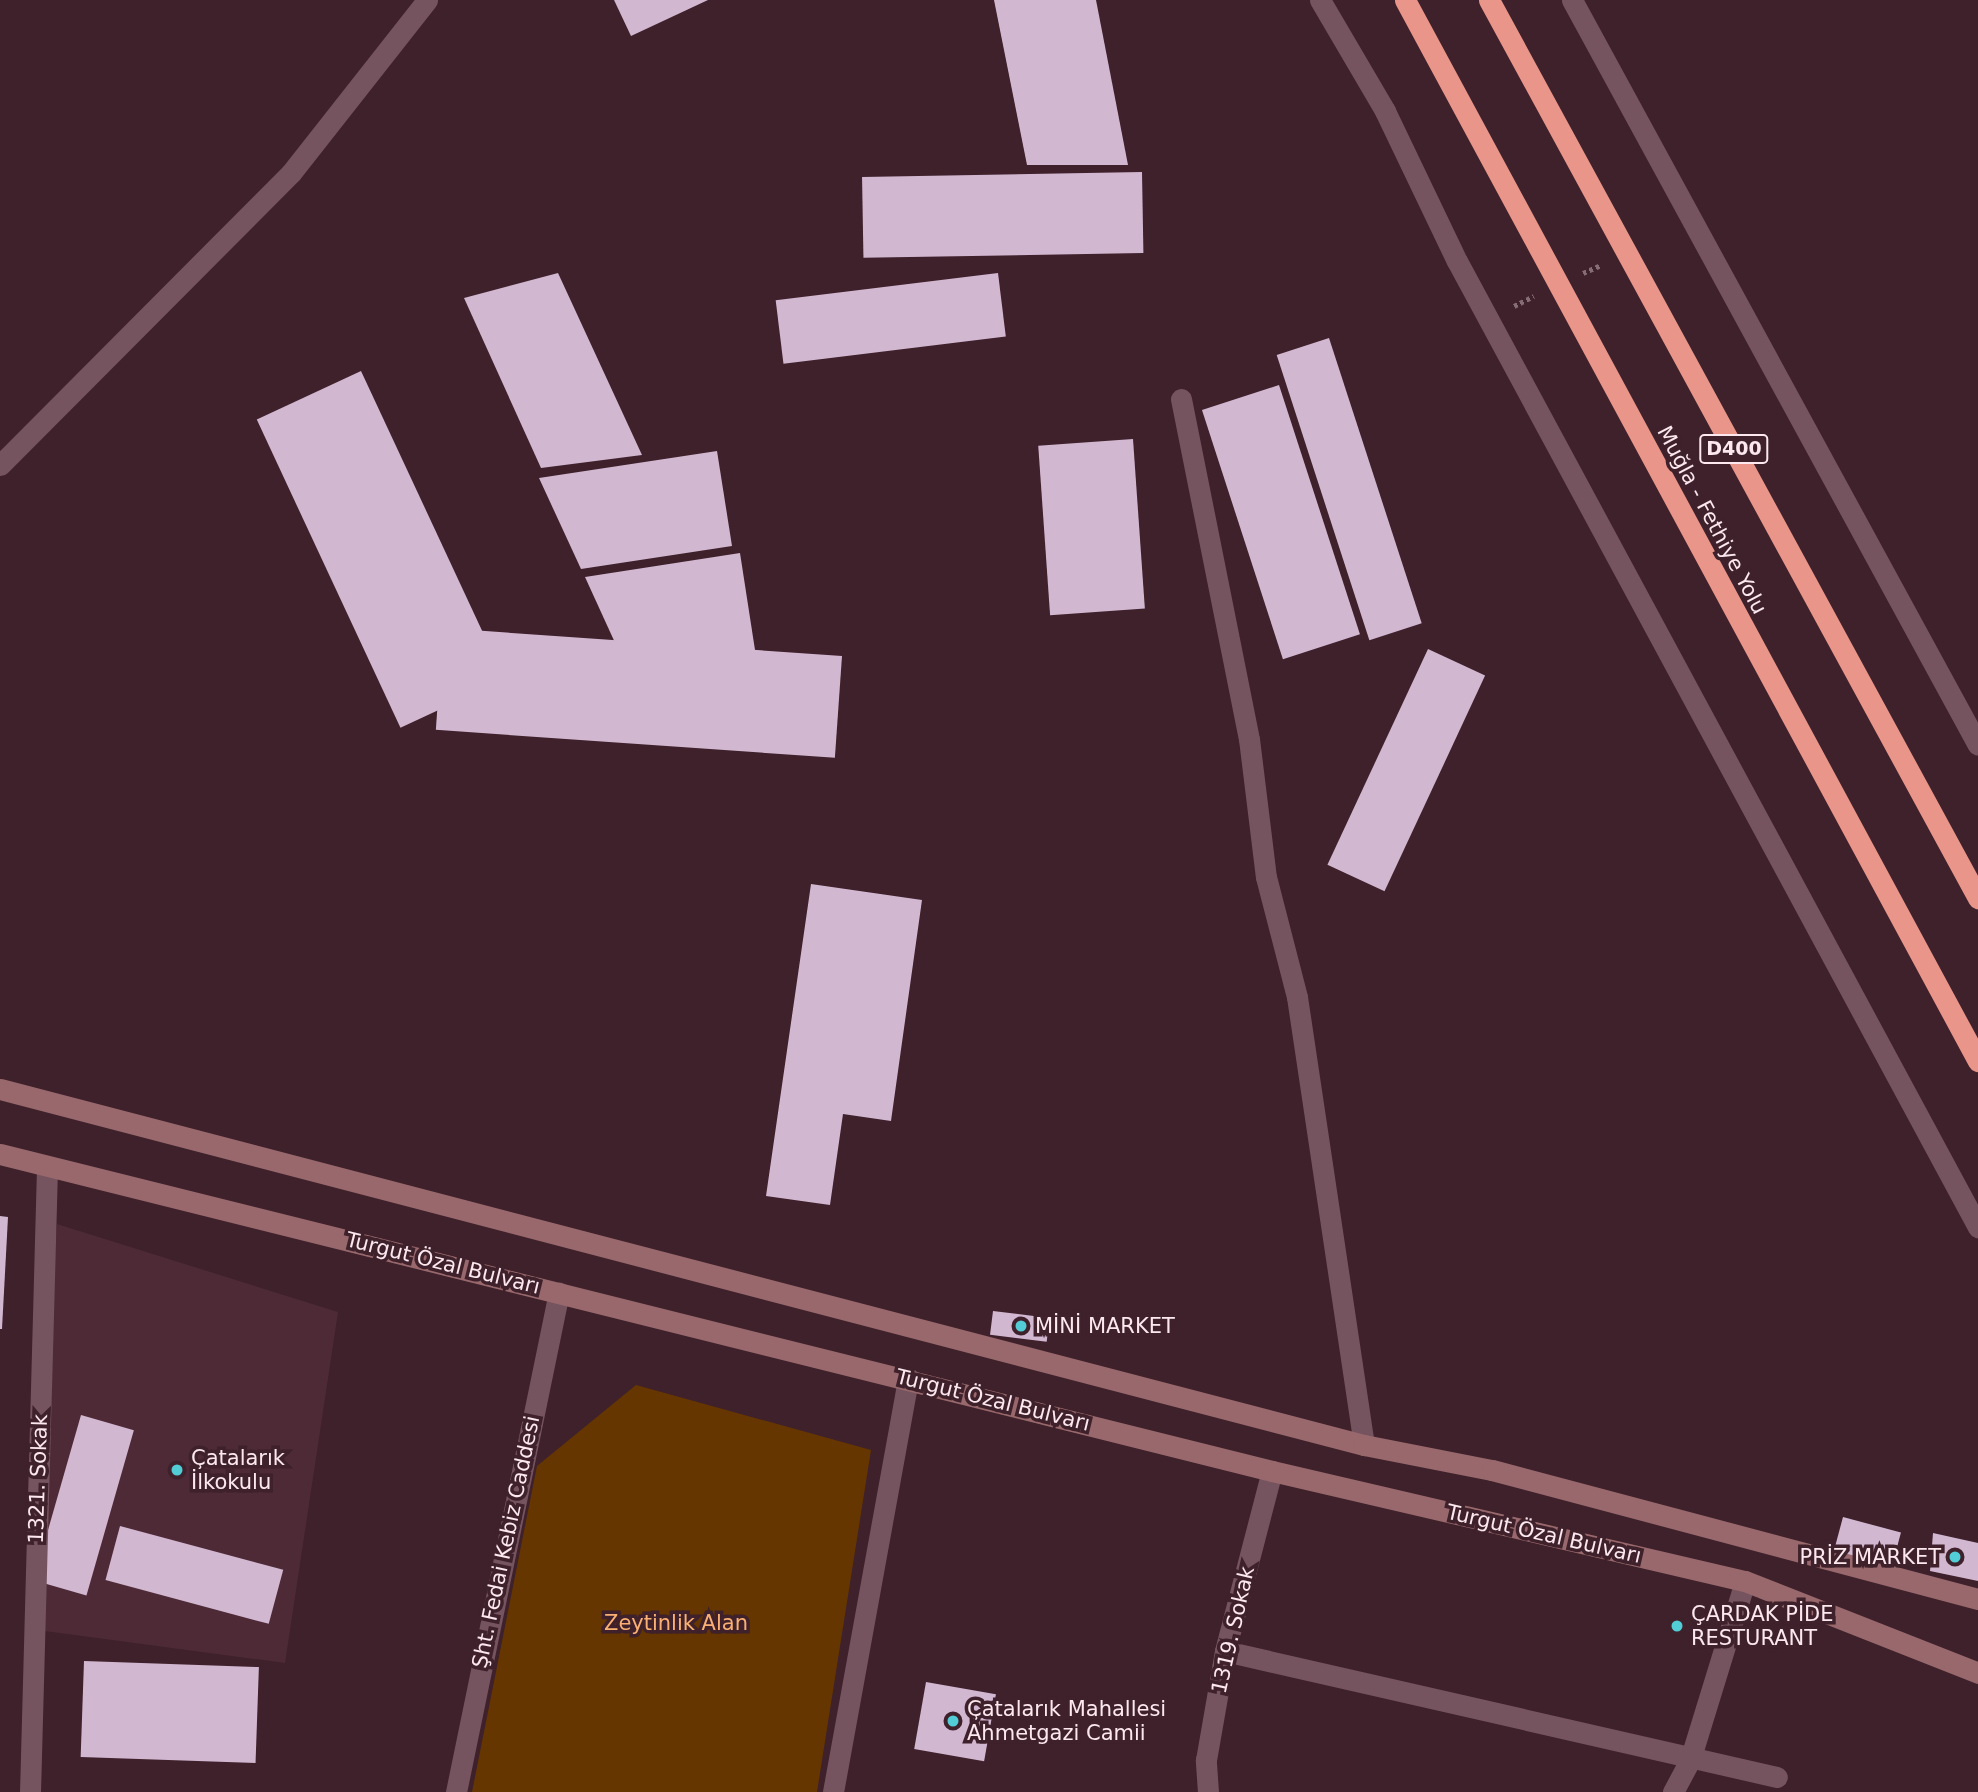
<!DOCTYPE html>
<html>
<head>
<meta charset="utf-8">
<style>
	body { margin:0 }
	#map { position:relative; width:1978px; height:1792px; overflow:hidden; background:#3e212b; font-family:"DejaVu Sans",sans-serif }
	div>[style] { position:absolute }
	.built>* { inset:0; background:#4e2a37 }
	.green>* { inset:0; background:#663600 }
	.building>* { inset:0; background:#d2b7d1; transform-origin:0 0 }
	.path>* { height:4.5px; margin-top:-2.25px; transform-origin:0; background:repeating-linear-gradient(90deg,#866c75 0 3.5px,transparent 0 7px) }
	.street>* { height:21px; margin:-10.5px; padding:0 10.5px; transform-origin:10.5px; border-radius:10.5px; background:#75545f }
	.secondary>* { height:21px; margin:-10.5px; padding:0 10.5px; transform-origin:10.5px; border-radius:10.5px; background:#98686c }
	.highway>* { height:21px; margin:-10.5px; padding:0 10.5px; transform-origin:10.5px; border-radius:10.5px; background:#ea9589 }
	.dots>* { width:19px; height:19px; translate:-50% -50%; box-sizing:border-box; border:4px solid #3e212b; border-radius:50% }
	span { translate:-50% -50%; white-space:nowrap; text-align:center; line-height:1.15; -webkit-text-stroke:7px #3e212b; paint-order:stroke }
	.shield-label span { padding:2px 5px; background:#3e212b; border:2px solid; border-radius:5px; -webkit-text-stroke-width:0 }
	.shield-label { font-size:19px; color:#fce8ee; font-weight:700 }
	.street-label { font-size:21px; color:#fce8ee }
	.poi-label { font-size:21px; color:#fce8ee }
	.left { translate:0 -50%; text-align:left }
	.right { translate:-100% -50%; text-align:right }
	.park-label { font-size:21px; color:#fab072 }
</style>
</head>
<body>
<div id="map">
	<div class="built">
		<div style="clip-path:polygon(57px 1224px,338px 1312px,285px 1663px,30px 1629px)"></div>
	</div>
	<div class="green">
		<div style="clip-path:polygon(636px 1385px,871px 1450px,817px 1792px,472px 1792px,537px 1466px)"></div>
	</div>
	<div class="building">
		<div style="clip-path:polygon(614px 0,708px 0,631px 36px)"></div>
		<div style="clip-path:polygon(994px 0,1096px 0,1128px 165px,1027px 165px)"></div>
		<div style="left:1142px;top:172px;width:81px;height:280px;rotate:89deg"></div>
		<div style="clip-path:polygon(558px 273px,642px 455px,541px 468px,464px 298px)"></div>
		<div style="left:998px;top:273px;width:64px;height:224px;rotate:83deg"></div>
		<div style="left:1329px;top:338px;width:300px;height:55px;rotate:72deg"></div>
		<div style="left:361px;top:371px;width:340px;height:115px;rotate:65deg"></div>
		<div style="left:1279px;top:385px;width:262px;height:81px;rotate:72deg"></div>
		<div style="left:1133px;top:439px;width:170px;height:95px;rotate:86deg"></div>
		<div style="clip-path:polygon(717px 451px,732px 546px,581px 569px,539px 478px)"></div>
		<div style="clip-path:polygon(740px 553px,755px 650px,627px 669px,585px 577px)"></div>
		<div style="left:1428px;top:649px;width:63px;height:238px;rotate:25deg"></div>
		<div style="left:842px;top:656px;width:102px;height:400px;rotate:94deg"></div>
		<div style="clip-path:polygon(811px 884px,922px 900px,891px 1121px,843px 1114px,830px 1205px,766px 1196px)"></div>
		<div style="clip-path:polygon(0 1216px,8px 1217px,2px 1329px,0 1329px)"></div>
		<div style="left:993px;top:1311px;width:57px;height:24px;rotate:7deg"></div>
		<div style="left:81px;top:1415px;width:55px;height:172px;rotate:16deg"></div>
		<div style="left:1843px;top:1517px;width:60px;height:36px;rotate:15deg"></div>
		<div style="left:120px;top:1526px;width:169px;height:56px;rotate:15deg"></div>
		<div style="clip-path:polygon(1933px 1533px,1978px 1543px,1978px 1581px,1930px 1571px)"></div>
		<div style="left:84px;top:1661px;width:175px;height:96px;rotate:2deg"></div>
		<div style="left:926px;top:1682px;width:71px;height:68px;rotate:10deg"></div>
	</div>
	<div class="path">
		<div style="left:1583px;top:273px;width:20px;rotate:-24deg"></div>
		<div style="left:1514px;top:306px;width:22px;rotate:-27deg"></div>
	</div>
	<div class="street">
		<div style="left:1320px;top:0;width:129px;rotate:59.6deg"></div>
		<div style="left:1385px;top:111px;width:166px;rotate:64.4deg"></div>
		<div style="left:1457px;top:261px;width:1098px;rotate:61.66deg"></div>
		<div style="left:1572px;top:0;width:848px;rotate:61.41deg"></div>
		<div style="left:1181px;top:399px;width:347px;rotate:78.7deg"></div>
		<div style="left:1249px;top:739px;width:139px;rotate:83deg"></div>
		<div style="left:1266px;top:877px;width:124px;rotate:75.5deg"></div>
		<div style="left:1297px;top:997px;width:453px;rotate:81.5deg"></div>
		<div style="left:0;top:465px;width:412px;rotate:-45.1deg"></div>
		<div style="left:291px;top:173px;width:220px;rotate:-51.8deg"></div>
		<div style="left:1225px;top:1651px;width:566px;rotate:12.86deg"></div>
		<div style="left:30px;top:1792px;width:625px;rotate:-88.44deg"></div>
		<div style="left:456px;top:1792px;width:510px;rotate:-78.36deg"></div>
		<div style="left:833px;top:1792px;width:421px;rotate:-79.7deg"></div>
		<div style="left:1208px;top:1792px;width:32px;rotate:-94deg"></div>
		<div style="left:1206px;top:1760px;width:111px;rotate:-80.1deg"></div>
		<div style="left:1225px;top:1651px;width:186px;rotate:-75.4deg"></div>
		<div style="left:1673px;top:1792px;width:36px;rotate:-62deg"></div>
		<div style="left:1690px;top:1760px;width:187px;rotate:-72.9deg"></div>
	</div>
	<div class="secondary">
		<div style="left:0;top:1089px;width:1410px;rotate:14.63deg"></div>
		<div style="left:1364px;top:1445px;width:130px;rotate:11.1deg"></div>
		<div style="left:1492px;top:1470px;width:503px;rotate:14.87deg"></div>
		<div style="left:0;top:1154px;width:1311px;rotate:13.99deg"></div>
		<div style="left:1272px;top:1471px;width:486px;rotate:13.1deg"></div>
		<div style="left:1745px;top:1581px;width:251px;rotate:21.5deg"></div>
	</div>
	<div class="highway">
		<div style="left:1405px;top:0;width:1206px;rotate:61.63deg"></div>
		<div style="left:1489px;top:0;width:1023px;rotate:61.43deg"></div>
	</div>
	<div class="dots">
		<div style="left:1021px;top:1326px;background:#52ccd5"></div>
		<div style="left:177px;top:1470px;background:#52ccd5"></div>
		<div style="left:1955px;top:1557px;background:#52ccd5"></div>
		<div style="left:1677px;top:1626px;background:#52ccd5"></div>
		<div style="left:953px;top:1721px;background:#52ccd5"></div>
	</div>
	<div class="shield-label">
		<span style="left:1734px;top:449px">D400</span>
	</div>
	<div class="street-label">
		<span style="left:1712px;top:520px;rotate:62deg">Muğla - Fethiye Yolu</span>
		<span style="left:443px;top:1263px;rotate:14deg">Turgut Özal Bulvarı</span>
		<span style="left:993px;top:1400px;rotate:14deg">Turgut Özal Bulvarı</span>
		<span style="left:38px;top:1479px;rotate:-88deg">1321. Sokak</span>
		<span style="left:1544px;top:1534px;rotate:13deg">Turgut Özal Bulvarı</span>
		<span style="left:506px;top:1542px;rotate:-78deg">Şht. Fedai Kebiz Caddesi</span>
		<span style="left:1233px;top:1630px;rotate:-77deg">1319. Sokak</span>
	</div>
	<div class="poi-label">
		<span class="left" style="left:1035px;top:1326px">MİNİ MARKET</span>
		<span class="left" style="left:191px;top:1470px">Çatalarık<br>İlkokulu</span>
		<span class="right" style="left:1941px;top:1557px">PRİZ MARKET</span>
		<span class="left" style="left:1691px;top:1626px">ÇARDAK PİDE<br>RESTURANT</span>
		<span class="left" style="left:967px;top:1721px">Çatalarık Mahallesi<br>Ahmetgazi Camii</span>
	</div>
	<div class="park-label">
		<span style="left:676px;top:1623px">Zeytinlik Alan</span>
	</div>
</div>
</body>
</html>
